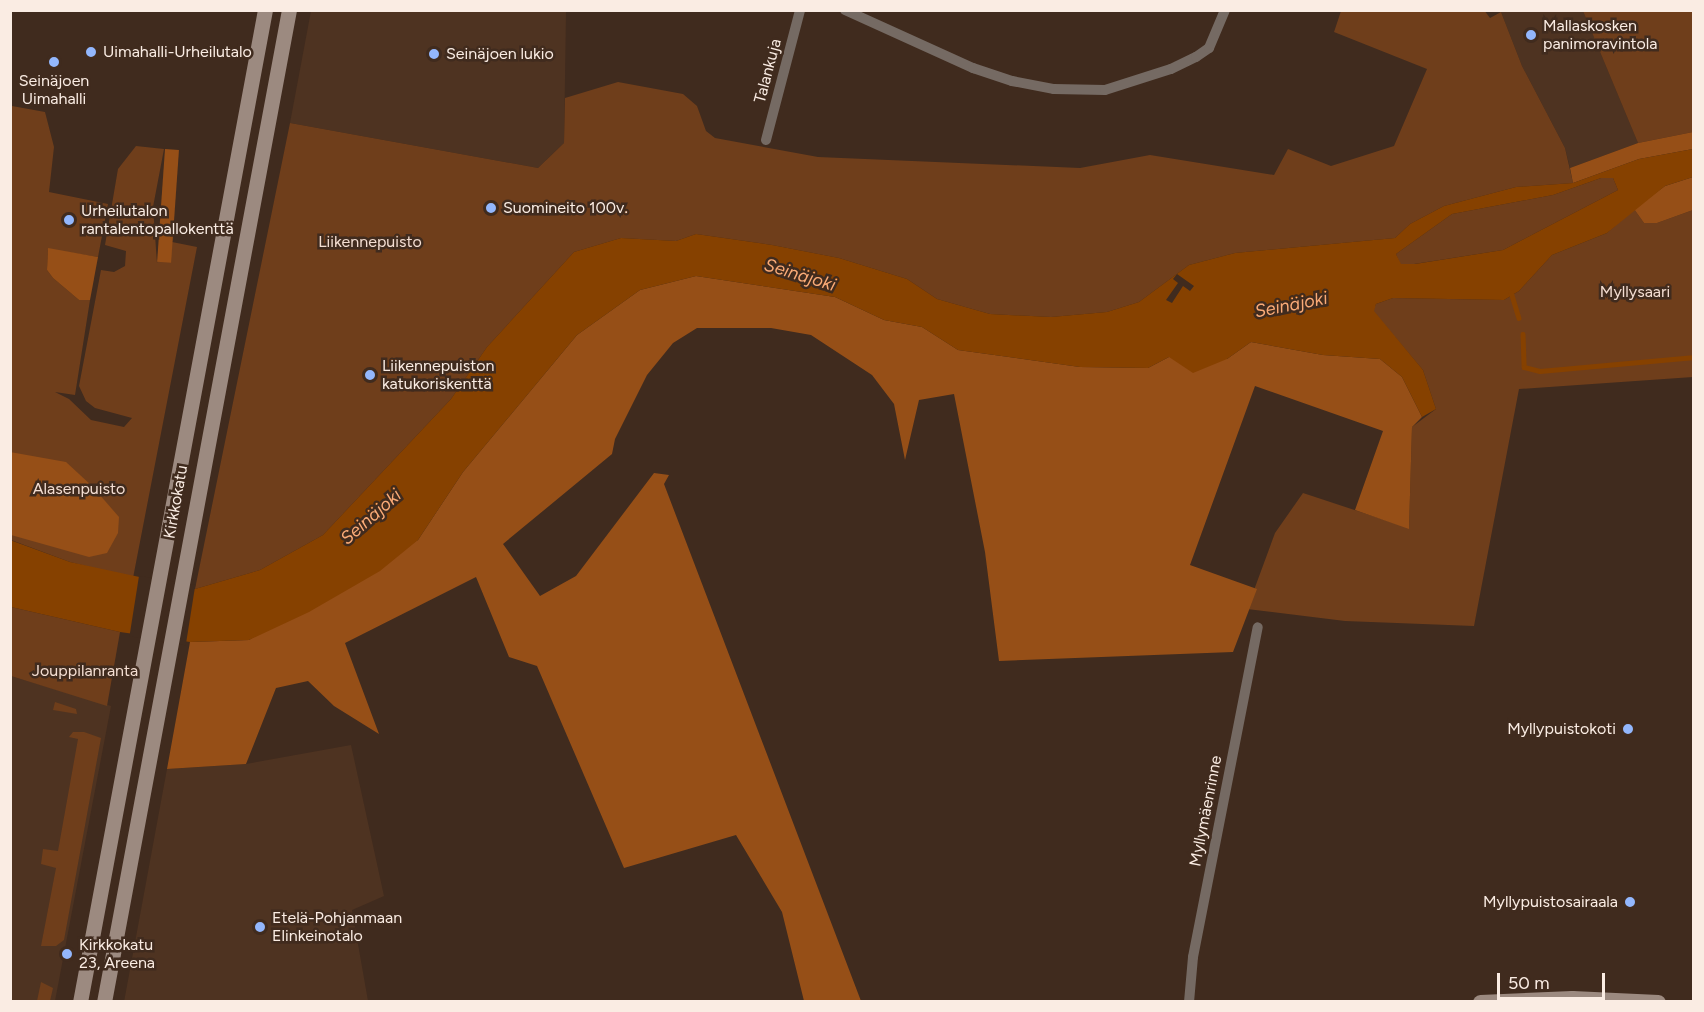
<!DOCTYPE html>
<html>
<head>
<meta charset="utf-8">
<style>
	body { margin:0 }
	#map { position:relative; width:1704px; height:1012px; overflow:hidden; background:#402b1e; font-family:Figtree,sans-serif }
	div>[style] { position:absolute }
	.built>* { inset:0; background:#4e3321 }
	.green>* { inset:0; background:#6f3e1b }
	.forest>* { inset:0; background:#964f17; transform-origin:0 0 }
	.water>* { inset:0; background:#864100 }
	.pier>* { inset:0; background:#402b1e; transform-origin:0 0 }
	.stream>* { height:4.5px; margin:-2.25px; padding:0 2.25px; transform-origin:2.25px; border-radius:2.25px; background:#864100 }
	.street>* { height:10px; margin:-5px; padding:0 5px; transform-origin:5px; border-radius:5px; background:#756a63 }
	.secondary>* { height:15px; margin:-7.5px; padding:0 7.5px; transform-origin:7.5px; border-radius:7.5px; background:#9c8a80 }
	.dots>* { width:16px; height:16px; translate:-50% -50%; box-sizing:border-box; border:3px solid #402b1e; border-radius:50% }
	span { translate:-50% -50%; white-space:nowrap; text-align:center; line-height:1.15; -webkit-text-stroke:5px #402b1e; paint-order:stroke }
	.poi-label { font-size:16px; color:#faece3 }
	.left { translate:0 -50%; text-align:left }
	.right { translate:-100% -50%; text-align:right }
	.street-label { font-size:16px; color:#faece3 }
	.park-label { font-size:16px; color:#f4ded2 }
	.water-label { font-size:18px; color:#fbab77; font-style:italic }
	.frame { position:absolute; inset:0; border:12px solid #faece3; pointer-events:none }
	.scale { position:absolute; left:1497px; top:973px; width:108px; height:27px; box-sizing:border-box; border:3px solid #faece3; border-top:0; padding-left:8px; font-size:18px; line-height:21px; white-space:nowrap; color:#faece3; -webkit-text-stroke:4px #402b1e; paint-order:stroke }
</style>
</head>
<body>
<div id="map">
	<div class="built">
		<div style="clip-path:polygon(311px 11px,566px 11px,564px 143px,538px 168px,290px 123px)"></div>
		<div style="clip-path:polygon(1583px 11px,1638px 143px,1570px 168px,1565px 148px,1522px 66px,1501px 12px)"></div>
		<div style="clip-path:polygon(11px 676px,111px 706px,55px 1001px,11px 1002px)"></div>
		<div style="clip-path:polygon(351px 745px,384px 896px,352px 910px,368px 1001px,124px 1002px,167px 769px,246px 764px)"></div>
	</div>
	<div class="green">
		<div style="clip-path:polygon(1484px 10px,1490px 18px,1501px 12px,1522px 66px,1565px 148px,1573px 183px,1516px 187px,1444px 206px,1410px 224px,1395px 238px,1235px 253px,1189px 265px,1139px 302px,1107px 312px,1051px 317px,990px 314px,937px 299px,907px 279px,839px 258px,772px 245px,696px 234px,676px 241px,621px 238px,574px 252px,487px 347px,451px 399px,323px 535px,260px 570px,195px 589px,290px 123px,538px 168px,564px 143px,565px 98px,618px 82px,683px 94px,697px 106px,706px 131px,715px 138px,818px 157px,1080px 168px,1150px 155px,1274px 175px,1288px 149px,1331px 166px,1394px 146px,1427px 69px,1334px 32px,1341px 11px)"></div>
		<div style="clip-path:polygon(1583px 11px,1693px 11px,1693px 132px,1638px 143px)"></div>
		<div style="clip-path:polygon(12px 106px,45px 112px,54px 147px,49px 192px,108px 204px,98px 257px,48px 249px,47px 270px,53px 278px,79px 300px,90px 300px,75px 395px,55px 392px,69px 399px,91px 420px,124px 427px,132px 418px,95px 408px,86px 401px,79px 386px,101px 270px,114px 272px,125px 266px,126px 251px,105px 245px,118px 169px,136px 146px,164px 149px,153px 207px,157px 263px,162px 240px,197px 247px,133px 578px,70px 562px,11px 540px)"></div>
		<div style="clip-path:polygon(1601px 178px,1613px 178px,1618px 190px,1503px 250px,1414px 264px,1400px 264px,1396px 254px,1452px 214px,1553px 195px)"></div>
		<div style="clip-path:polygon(1634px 209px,1644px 223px,1657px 223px,1693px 210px,1693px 377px,1519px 389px,1474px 626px,1345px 621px,1247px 609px,1275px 533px,1303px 493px,1409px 528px,1412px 427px,1436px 409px,1423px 370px,1373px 311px,1376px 304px,1393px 298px,1504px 300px,1519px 291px,1552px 255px,1607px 233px)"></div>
		<div style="clip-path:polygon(11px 607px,120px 632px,107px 706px,11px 676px)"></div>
		<div style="clip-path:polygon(55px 702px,76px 709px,77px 714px,53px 710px)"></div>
		<div style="clip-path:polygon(84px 732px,101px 738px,64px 940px,56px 946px,41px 946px,56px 868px,41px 864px,43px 849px,58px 851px,78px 739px,69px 737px,73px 732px)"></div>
		<div style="clip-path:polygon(41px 982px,53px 988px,50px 1001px,37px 1001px)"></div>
	</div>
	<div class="forest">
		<div style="clip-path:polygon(1693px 132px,1693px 149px,1639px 159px,1573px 183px,1570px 168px,1638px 143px)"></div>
		<div style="left:165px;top:149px;width:14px;height:113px;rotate:4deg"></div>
		<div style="clip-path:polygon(1693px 177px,1693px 210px,1657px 223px,1644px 223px,1634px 209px,1665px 186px)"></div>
		<div style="clip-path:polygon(48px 248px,98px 257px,90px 300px,79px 300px,53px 278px,47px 270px)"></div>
		<div style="clip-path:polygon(696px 276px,835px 297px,884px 320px,922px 327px,958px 350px,1080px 367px,1148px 368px,1169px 357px,1227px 359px,1251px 342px,1323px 355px,1380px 359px,1402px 377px,1422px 417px,1412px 427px,1409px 529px,1355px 510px,1383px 431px,1255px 386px,1190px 565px,1257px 589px,1233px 652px,999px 661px,985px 552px,954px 394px,919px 400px,905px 460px,894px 404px,872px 375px,811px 335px,771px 328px,697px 328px,673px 343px,647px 375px,615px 439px,612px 454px,503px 544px,540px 596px,576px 576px,654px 473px,669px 475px,664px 484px,861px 1001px,804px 1001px,782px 912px,736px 835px,624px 868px,537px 666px,509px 657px,476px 577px,345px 643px,379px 734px,334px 706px,308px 681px,276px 688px,246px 764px,167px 769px,190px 642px,249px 640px,418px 540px,463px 472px,577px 335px,640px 290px)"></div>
		<div style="clip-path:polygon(10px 452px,66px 462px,92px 486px,119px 517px,118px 533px,107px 553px,89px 557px,11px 535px)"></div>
	</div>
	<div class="water">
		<div style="clip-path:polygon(evenodd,1693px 149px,1693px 177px,1665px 186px,1607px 233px,1552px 255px,1519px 291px,1504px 300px,1393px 298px,1376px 304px,1374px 311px,1423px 370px,1436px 409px,1422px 417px,1402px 377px,1380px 359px,1323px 355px,1251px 342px,1227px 359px,1193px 373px,1169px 357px,1148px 368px,1080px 367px,958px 350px,922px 327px,884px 320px,835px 297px,696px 276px,640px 290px,577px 335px,463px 472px,418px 540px,380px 571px,309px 612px,249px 640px,190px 642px,120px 632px,11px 607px,10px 540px,70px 562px,195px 589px,260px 570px,323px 535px,451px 399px,487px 347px,574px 252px,621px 238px,676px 241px,696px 234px,772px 245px,839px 258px,907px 279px,937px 299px,990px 314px,1051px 317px,1107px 312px,1139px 302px,1189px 265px,1235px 253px,1395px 238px,1410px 224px,1444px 206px,1516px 187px,1573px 183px,1639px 159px,1693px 149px,1601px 178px,1613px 178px,1618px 190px,1503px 250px,1415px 264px,1401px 264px,1396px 254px,1452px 214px,1553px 195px,1601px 178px)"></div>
	</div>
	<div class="pier">
		<div style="clip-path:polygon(1177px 274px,1194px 286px,1190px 291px,1183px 286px,1172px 303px,1166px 300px,1178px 283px,1173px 279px)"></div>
		<div style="left:139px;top:576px;width:57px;height:61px;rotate:9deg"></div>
	</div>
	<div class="stream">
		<div style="left:1511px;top:292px;width:27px;rotate:73deg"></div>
		<div style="left:1523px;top:334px;width:33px;rotate:88deg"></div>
		<div style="left:1524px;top:367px;width:16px;rotate:14deg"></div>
		<div style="left:1540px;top:371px;width:155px;rotate:-5.2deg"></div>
	</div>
	<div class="street">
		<div style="left:845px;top:10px;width:141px;rotate:24.4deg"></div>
		<div style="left:973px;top:68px;width:41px;rotate:18.4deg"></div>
		<div style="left:1012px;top:81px;width:43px;rotate:10.8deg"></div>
		<div style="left:1054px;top:89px;width:51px;rotate:1.1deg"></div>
		<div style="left:1105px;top:90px;width:69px;rotate:-17.7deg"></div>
		<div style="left:1171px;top:69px;width:28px;rotate:-26deg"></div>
		<div style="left:1196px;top:57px;width:16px;rotate:-35deg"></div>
		<div style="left:1209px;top:48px;width:41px;rotate:-67.2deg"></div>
		<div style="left:766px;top:140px;width:134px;rotate:-75.3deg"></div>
		<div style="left:1189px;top:1002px;width:45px;rotate:-84.9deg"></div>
		<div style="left:1193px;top:957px;width:336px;rotate:-78.9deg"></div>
	</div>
	<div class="secondary">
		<div style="left:80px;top:1002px;width:1009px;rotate:-79.44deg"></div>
		<div style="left:104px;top:1002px;width:1009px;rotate:-79.44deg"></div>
		<div style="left:1480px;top:1002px;width:92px;rotate:-2.5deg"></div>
		<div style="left:1572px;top:998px;width:86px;rotate:2.7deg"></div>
	</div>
	<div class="dots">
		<div style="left:1531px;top:35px;background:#93b7fd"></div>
		<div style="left:91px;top:52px;background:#93b7fd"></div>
		<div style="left:434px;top:54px;background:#93b7fd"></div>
		<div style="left:54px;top:62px;background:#93b7fd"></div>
		<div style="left:491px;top:208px;background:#93b7fd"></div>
		<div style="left:69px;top:220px;background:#93b7fd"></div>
		<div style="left:370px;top:375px;background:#93b7fd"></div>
		<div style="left:1628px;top:729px;background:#93b7fd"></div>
		<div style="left:1630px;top:902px;background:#93b7fd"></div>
		<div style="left:260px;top:927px;background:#93b7fd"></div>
		<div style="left:67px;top:954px;background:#93b7fd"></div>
	</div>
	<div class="poi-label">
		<span class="left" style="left:1543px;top:35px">Mallaskosken<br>panimoravintola</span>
		<span class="left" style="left:103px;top:52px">Uimahalli-Urheilutalo</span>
		<span class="left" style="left:446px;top:54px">Seinäjoen lukio</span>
		<span style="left:54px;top:90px">Seinäjoen<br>Uimahalli</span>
		<span class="left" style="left:503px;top:208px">Suomineito 100v.</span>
		<span class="left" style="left:81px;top:220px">Urheilutalon<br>rantalentopallokenttä</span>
		<span class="left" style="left:382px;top:375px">Liikennepuiston<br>katukoriskenttä</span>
		<span class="right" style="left:1616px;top:729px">Myllypuistokoti</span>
		<span class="right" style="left:1618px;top:902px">Myllypuistosairaala</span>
		<span class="left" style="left:272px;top:927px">Etelä-Pohjanmaan<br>Elinkeinotalo</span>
		<span class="left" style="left:79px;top:954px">Kirkkokatu<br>23, Areena</span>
	</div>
	<div class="street-label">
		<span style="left:768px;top:71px;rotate:-75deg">Talankuja</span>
		<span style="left:176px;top:502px;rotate:-80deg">Kirkkokatu</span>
		<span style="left:1206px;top:811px;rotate:-79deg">Myllymäenrinne</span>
	</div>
	<div class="park-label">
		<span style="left:370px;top:242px">Liikennepuisto</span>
		<span style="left:1635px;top:292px">Myllysaari</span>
		<span style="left:79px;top:489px">Alasenpuisto</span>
		<span style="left:85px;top:671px">Jouppilanranta</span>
	</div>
	<div class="water-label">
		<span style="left:800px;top:275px;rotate:17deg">Seinäjoki</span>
		<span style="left:1291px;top:305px;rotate:-11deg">Seinäjoki</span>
		<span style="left:371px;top:517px;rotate:-41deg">Seinäjoki</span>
	</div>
	<div class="frame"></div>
	<div class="scale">50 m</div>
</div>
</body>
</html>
